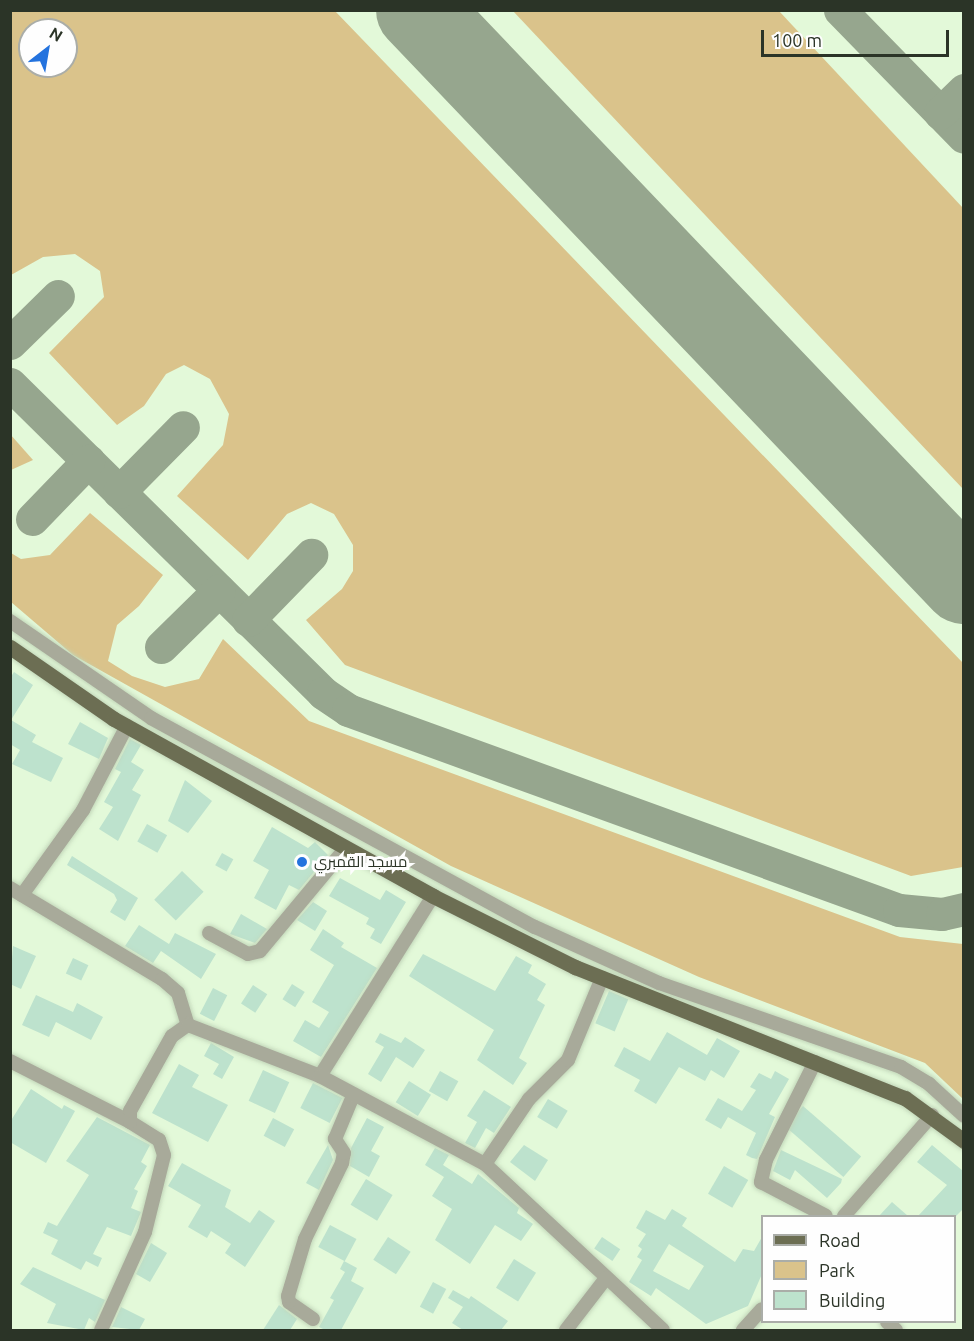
<!DOCTYPE html>
<html>
<head>
<meta charset="utf-8">
<style>
	body { margin:0 }
	#map { position:relative; width:974px; height:1341px; overflow:hidden; background:#e3f9d9; font-family:Ubuntu,Cairo,sans-serif }
	div>[style] { position:absolute }
	.green>* { inset:0; background:#dac38b }
	.taxiway>* { height:33px; margin:-16.5px; padding:0 16.5px; transform-origin:16.5px; border-radius:16.5px; background:#96a68e }
	.runway>* { height:84px; margin:-42px; padding:0 42px; transform-origin:42px; border-radius:42px; background:#96a68e }
	.building>* { inset:0; background:#bde2cd; transform-origin:0 0 }
	.roads { filter:drop-shadow(0 0 2px #c2d6b9) drop-shadow(0 0 2px #c2d6b9) }
	.minor>* { height:14px; margin:-7px; padding:0 7px; transform-origin:7px; border-radius:7px; background:#a8aa9a }
	.major>* { height:15px; margin:-7.5px; padding:0 7.5px; transform-origin:7.5px; border-radius:7.5px; background:#6c6e53 }
	.dots>* { width:16px; height:16px; translate:-50% -50%; box-sizing:border-box; border:3px solid #fefefe; border-radius:50% }
	span { translate:-50% -50%; white-space:nowrap; text-align:center; line-height:1.15; -webkit-text-stroke:6px #fefefe; paint-order:stroke }
	.poi-label { font-size:15px; color:#2b3427 }
	.left { translate:0 -50%; text-align:left }
	.frame { position:absolute; inset:0; border:12px solid #2b3427; pointer-events:none }
	.legend { position:absolute; left:761px; top:1215px; width:195px; height:108px; box-sizing:border-box; background:#fefefe; border:2px solid #aaada8; margin:0; padding:8px 10px; list-style:none; font-size:18px; color:#2b3427 }
	.legend li { display:flex; align-items:center; gap:12px; height:30px }
	.legend b { width:30px; border:2px solid #aaada8 }
	.north { position:absolute; left:18px; top:18px; width:60px; height:60px; box-sizing:border-box; background:#fefefe; border:2px solid #aaada8; border-radius:50%; rotate:31deg; font-size:16px; font-weight:700; line-height:24px; text-align:center; color:#2b3427 }
	.north::after { content:''; display:block; margin:auto; width:21px; height:27px; background:#2473de; clip-path:polygon(50% 0,100% 100%,50% 72%,0 100%) }
	.scale { position:absolute; left:761px; top:30px; width:188px; height:27px; box-sizing:border-box; border:3px solid #2b3427; border-top:0; padding-left:8px; font-size:18px; line-height:21px; white-space:nowrap; color:#2b3427; -webkit-text-stroke:4px #fefefe; paint-order:stroke }
</style>
</head>
<body>
<div id="map">
	<div class="green">
		<div style="clip-path:polygon(evenodd,11px 10px,335px 11px,963px 663px,963px 867px,911px 876px,345px 665px,306px 620px,342px 589px,353px 571px,353px 545px,334px 514px,311px 503px,287px 514px,248px 560px,177px 496px,223px 445px,229px 414px,210px 379px,184px 365px,166px 374px,144px 406px,117px 425px,49px 353px,104px 297px,100px 271px,75px 254px,43px 257px,11px 275px,11px 10px,30px 30px,66px 30px,66px 66px,30px 66px,30px 30px)"></div>
		<div style="clip-path:polygon(513px 11px,779px 11px,963px 208px,963px 489px)"></div>
		<div style="clip-path:polygon(10px 434px,33px 460px,11px 470px,10px 470px)"></div>
		<div style="clip-path:polygon(90px 513px,163px 575px,139px 606px,117px 625px,108px 661px,132px 676px,165px 687px,199px 679px,223px 639px,309px 721px,900px 937px,963px 944px,963px 1099px,925px 1063px,699px 977px,451px 866px,73px 655px,11px 602px,11px 553px,21px 559px,50px 555px)"></div>
	</div>
	<div class="taxiway">
		<div style="left:840px;top:10px;width:177px;rotate:45.7deg"></div>
		<div style="left:940px;top:113px;width:33px;rotate:-44deg"></div>
		<div style="left:10px;top:343px;width:67px;rotate:-44.4deg"></div>
		<div style="left:10px;top:384px;width:440px;rotate:44.6deg"></div>
		<div style="left:323px;top:693px;width:30px;rotate:34deg"></div>
		<div style="left:348px;top:710px;width:586px;rotate:19.95deg"></div>
		<div style="left:899px;top:910px;width:43px;rotate:5.3deg"></div>
		<div style="left:942px;top:914px;width:23px;rotate:-13deg"></div>
		<div style="left:119px;top:492px;width:91px;rotate:-45.4deg"></div>
		<div style="left:32px;top:519px;width:81px;rotate:-46deg"></div>
		<div style="left:248px;top:620px;width:91px;rotate:-45.9deg"></div>
		<div style="left:161px;top:647px;width:81px;rotate:-44.5deg"></div>
	</div>
	<div class="runway">
		<div style="left:418px;top:10px;width:791px;rotate:46.33deg"></div>
	</div>
	<div class="building">
		<div style="clip-path:polygon(14px 672px,33px 685px,11px 720px,36px 735px,32px 742px,63px 758px,51px 782px,12px 764px,20px 750px,10px 744px,10px 678px)"></div>
		<div style="clip-path:polygon(80px 722px,108px 738px,99px 759px,68px 744px)"></div>
		<div style="clip-path:polygon(130px 739px,141px 745px,131px 762px,144px 770px,132px 790px,141px 795px,118px 841px,99px 829px,113px 807px,104px 802px,121px 772px,115px 769px)"></div>
		<div style="clip-path:polygon(185px 780px,212px 801px,188px 833px,168px 821px)"></div>
		<div style="left:147px;top:824px;width:23px;height:20px;rotate:29deg"></div>
		<div style="clip-path:polygon(272px 827px,308px 848px,315px 842px,328px 855px,299px 890px,289px 885px,276px 910px,254px 898px,269px 870px,253px 861px)"></div>
		<div style="left:222px;top:853px;width:13px;height:14px;rotate:29deg"></div>
		<div style="clip-path:polygon(72px 856px,138px 898px,125px 921px,110px 912px,117px 900px,114px 894px,67px 865px)"></div>
		<div style="left:182px;top:871px;width:30px;height:40px;rotate:44deg"></div>
		<div style="clip-path:polygon(340px 878px,380px 900px,386px 890px,406px 902px,381px 944px,370px 938px,375px 929px,366px 924px,369px 918px,329px 896px)"></div>
		<div style="clip-path:polygon(313px 902px,327px 911px,315px 931px,297px 920px)"></div>
		<div style="clip-path:polygon(241px 914px,267px 929px,255px 943px,230px 934px)"></div>
		<div style="clip-path:polygon(139px 925px,169px 944px,175px 933px,216px 954px,201px 979px,161px 951px,153px 963px,125px 946px)"></div>
		<div style="clip-path:polygon(323px 929px,344px 943px,341px 947px,377px 968px,321px 1057px,293px 1041px,305px 1020px,319px 1028px,329px 1012px,312px 1002px,334px 965px,310px 950px)"></div>
		<div style="clip-path:polygon(13px 946px,36px 956px,21px 989px,10px 984px)"></div>
		<div style="clip-path:polygon(423px 954px,495px 991px,516px 956px,532px 965px,528px 973px,546px 984px,537px 1000px,545px 1005px,519px 1058px,527px 1063px,513px 1085px,477px 1060px,494px 1030px,409px 976px)"></div>
		<div style="left:73px;top:958px;width:17px;height:17px;rotate:25deg"></div>
		<div style="left:292px;top:984px;width:15px;height:18px;rotate:32deg"></div>
		<div style="left:253px;top:985px;width:17px;height:22px;rotate:33deg"></div>
		<div style="left:213px;top:988px;width:16px;height:29px;rotate:27deg"></div>
		<div style="left:609px;top:991px;width:21px;height:35px;rotate:23deg"></div>
		<div style="clip-path:polygon(36px 995px,73px 1012px,77px 1003px,103px 1017px,91px 1040px,56px 1022px,49px 1037px,22px 1025px)"></div>
		<div style="clip-path:polygon(667px 1032px,707px 1055px,717px 1038px,740px 1051px,724px 1078px,711px 1070px,705px 1081px,679px 1067px,656px 1104px,634px 1091px,640px 1080px,614px 1066px,624px 1047px,650px 1061px)"></div>
		<div style="clip-path:polygon(380px 1033px,401px 1043px,405px 1037px,425px 1050px,413px 1068px,396px 1057px,381px 1082px,368px 1074px,384px 1047px,375px 1042px)"></div>
		<div style="clip-path:polygon(211px 1043px,234px 1057px,222px 1079px,213px 1074px,219px 1064px,204px 1056px)"></div>
		<div style="clip-path:polygon(179px 1064px,199px 1075px,192px 1087px,228px 1105px,208px 1142px,152px 1113px)"></div>
		<div style="left:263px;top:1070px;width:29px;height:34px;rotate:25deg"></div>
		<div style="left:440px;top:1071px;width:21px;height:23px;rotate:29deg"></div>
		<div style="clip-path:polygon(775px 1071px,789px 1079px,769px 1114px,775px 1117px,757px 1159px,752px 1158px,746px 1155px,756px 1133px,728px 1117px,721px 1129px,705px 1120px,718px 1098px,742px 1111px,756px 1090px,750px 1087px,759px 1073px,771px 1079px)"></div>
		<div style="left:409px;top:1081px;width:26px;height:25px;rotate:32deg"></div>
		<div style="left:313px;top:1083px;width:33px;height:28px;rotate:27deg"></div>
		<div style="clip-path:polygon(31px 1089px,62px 1109px,64px 1105px,75px 1111px,46px 1163px,10px 1142px,10px 1122px)"></div>
		<div style="clip-path:polygon(484px 1090px,511px 1107px,494px 1133px,486px 1128px,475px 1148px,465px 1143px,477px 1122px,467px 1116px)"></div>
		<div style="left:548px;top:1099px;width:23px;height:21px;rotate:31deg"></div>
		<div style="left:803px;top:1106px;width:77px;height:27px;rotate:41deg"></div>
		<div style="clip-path:polygon(97px 1117px,150px 1145px,141px 1162px,147px 1166px,134px 1189px,138px 1191px,131px 1208px,141px 1212px,131px 1236px,107px 1227px,93px 1254px,102px 1258px,98px 1267px,86px 1261px,81px 1270px,51px 1254px,58px 1240px,43px 1233px,48px 1222px,57px 1226px,89px 1175px,66px 1161px)"></div>
		<div style="left:273px;top:1118px;width:24px;height:20px;rotate:28deg"></div>
		<div style="clip-path:polygon(367px 1118px,384px 1127px,371px 1151px,380px 1156px,369px 1177px,350px 1166px,351px 1148px)"></div>
		<div style="clip-path:polygon(328px 1145px,333px 1160px,319px 1190px,306px 1183px)"></div>
		<div style="clip-path:polygon(524px 1145px,548px 1160px,535px 1181px,510px 1162px)"></div>
		<div style="clip-path:polygon(932px 1145px,963px 1171px,963px 1209px,956px 1216px,918px 1216px,947px 1185px,917px 1162px)"></div>
		<div style="clip-path:polygon(435px 1148px,449px 1155px,443px 1165px,472px 1184px,478px 1174px,519px 1208px,517px 1213px,533px 1224px,521px 1241px,495px 1225px,470px 1264px,435px 1240px,452px 1209px,432px 1196px,444px 1177px,425px 1165px)"></div>
		<div style="clip-path:polygon(781px 1150px,842px 1179px,841px 1183px,827px 1198px,795px 1170px,790px 1180px,773px 1171px)"></div>
		<div style="clip-path:polygon(182px 1163px,231px 1190px,225px 1207px,250px 1223px,259px 1210px,275px 1221px,245px 1267px,225px 1253px,231px 1244px,211px 1231px,207px 1238px,188px 1227px,201px 1205px,168px 1186px)"></div>
		<div style="left:724px;top:1166px;width:28px;height:32px;rotate:30deg"></div>
		<div style="left:366px;top:1179px;width:31px;height:30px;rotate:31deg"></div>
		<div style="clip-path:polygon(892px 1202px,908px 1216px,879px 1216px)"></div>
		<div style="clip-path:polygon(evenodd,672px 1209px,687px 1218px,682px 1226px,735px 1262px,743px 1249px,754px 1251px,762px 1237px,762px 1274px,748px 1306px,706px 1324px,656px 1288px,651px 1296px,629px 1282px,642px 1260px,637px 1257px,642px 1249px,638px 1246px,646px 1234px,636px 1228px,646px 1210px,665px 1220px,672px 1209px,669px 1244px,704px 1266px,689px 1290px,653px 1271px,669px 1244px)"></div>
		<div style="left:330px;top:1225px;width:30px;height:25px;rotate:28deg"></div>
		<div style="left:388px;top:1237px;width:27px;height:27px;rotate:33deg"></div>
		<div style="left:602px;top:1237px;width:22px;height:14px;rotate:34deg"></div>
		<div style="clip-path:polygon(151px 1243px,167px 1253px,150px 1282px,136px 1274px)"></div>
		<div style="left:514px;top:1259px;width:26px;height:34px;rotate:32deg"></div>
		<div style="clip-path:polygon(344px 1261px,357px 1268px,351px 1281px,364px 1288px,341px 1330px,325px 1330px,319px 1327px,334px 1300px,330px 1298px,345px 1272px,340px 1269px)"></div>
		<div style="clip-path:polygon(33px 1267px,105px 1300px,95px 1322px,89px 1318px,84px 1330px,47px 1323px,56px 1304px,20px 1284px)"></div>
		<div style="left:433px;top:1282px;width:15px;height:28px;rotate:28deg"></div>
		<div style="clip-path:polygon(453px 1290px,469px 1299px,471px 1296px,508px 1321px,501px 1330px,463px 1330px,452px 1323px,463px 1307px,448px 1298px)"></div>
		<div style="clip-path:polygon(279px 1305px,297px 1319px,290px 1330px,263px 1330px)"></div>
		<div style="clip-path:polygon(121px 1307px,145px 1319px,139px 1330px,112px 1327px)"></div>
	</div>
	<div class="roads">
		<div class="minor">
			<div style="left:10px;top:621px;width:171px;rotate:34.5deg"></div>
			<div style="left:151px;top:718px;width:437px;rotate:28.6deg"></div>
			<div style="left:535px;top:927px;width:136px;rotate:24.3deg"></div>
			<div style="left:659px;top:983px;width:256px;rotate:19.1deg"></div>
			<div style="left:901px;top:1067px;width:33px;rotate:31deg"></div>
			<div style="left:929px;top:1084px;width:47px;rotate:42.4deg"></div>
			<div style="left:10px;top:888px;width:177px;rotate:30.9deg"></div>
			<div style="left:162px;top:979px;width:21px;rotate:41deg"></div>
			<div style="left:178px;top:993px;width:34px;rotate:73deg"></div>
			<div style="left:22px;top:895px;width:105px;rotate:-54.3deg"></div>
			<div style="left:83px;top:810px;width:95px;rotate:-62.4deg"></div>
			<div style="left:209px;top:933px;width:44px;rotate:28.3deg"></div>
			<div style="left:248px;top:954px;width:12px;rotate:-14deg"></div>
			<div style="left:260px;top:951px;width:133px;rotate:-50.2deg"></div>
			<div style="left:10px;top:1061px;width:135px;rotate:26.9deg"></div>
			<div style="left:815px;top:1062px;width:110px;rotate:116.6deg"></div>
			<div style="left:766px;top:1160px;width:23px;rotate:103deg"></div>
			<div style="left:761px;top:1182px;width:73px;rotate:27.6deg"></div>
			<div style="left:320px;top:1076px;width:213px;rotate:-57.9deg"></div>
			<div style="left:485px;top:1164px;width:78px;rotate:-55.9deg"></div>
			<div style="left:529px;top:1099px;width:55px;rotate:-45deg"></div>
			<div style="left:568px;top:1060px;width:89px;rotate:-67.5deg"></div>
			<div style="left:844px;top:1216px;width:134px;rotate:-48.9deg"></div>
			<div style="left:313px;top:1319px;width:29px;rotate:-145deg"></div>
			<div style="left:289px;top:1302px;width:6px;rotate:-99deg"></div>
			<div style="left:288px;top:1296px;width:59px;rotate:-73.4deg"></div>
			<div style="left:305px;top:1239px;width:85px;rotate:-64deg"></div>
			<div style="left:342px;top:1163px;width:10px;rotate:-79deg"></div>
			<div style="left:344px;top:1153px;width:17px;rotate:-123deg"></div>
			<div style="left:335px;top:1139px;width:47px;rotate:-67.3deg"></div>
			<div style="left:887px;top:1322px;width:12px;rotate:42deg"></div>
			<div style="left:101px;top:1330px;width:107px;rotate:-65.8deg"></div>
			<div style="left:145px;top:1232px;width:79px;rotate:-76.1deg"></div>
			<div style="left:164px;top:1155px;width:16px;rotate:-108deg"></div>
			<div style="left:159px;top:1140px;width:34px;rotate:-148deg"></div>
			<div style="left:130px;top:1122px;width:11px;rotate:-90deg"></div>
			<div style="left:130px;top:1111px;width:86px;rotate:-60.8deg"></div>
			<div style="left:172px;top:1036px;width:19px;rotate:-35deg"></div>
			<div style="left:188px;top:1025px;width:142px;rotate:21.1deg"></div>
			<div style="left:320px;top:1076px;width:187px;rotate:28.1deg"></div>
			<div style="left:485px;top:1164px;width:243px;rotate:43deg"></div>
			<div style="left:566px;top:1330px;width:66px;rotate:-52.4deg"></div>
			<div style="left:743px;top:1330px;width:28px;rotate:-48deg"></div>
		</div>
		<div class="major">
			<div style="left:10px;top:647px;width:126px;rotate:34.7deg"></div>
			<div style="left:114px;top:719px;width:365px;rotate:29deg"></div>
			<div style="left:433px;top:896px;width:159px;rotate:26.6deg"></div>
			<div style="left:575px;top:967px;width:355px;rotate:21.7deg"></div>
			<div style="left:905px;top:1098px;width:73px;rotate:36.1deg"></div>
		</div>
	</div>
	<div class="dots">
		<div style="left:302px;top:862px;background:#2473de"></div>
	</div>
	<div class="poi-label">
		<span class="left" style="left:314px;top:862px">مسجد القمبري</span>
	</div>
	<div class="frame"></div>
	<ul class="legend">
	<li><b style="height:8px;background:#6c6e53"></b>Road</li>
	<li><b style="height:16px;background:#dac38b"></b>Park</li>
	<li><b style="height:16px;background:#bde2cd"></b>Building</li>
	</ul>
	<div class="north">N</div>
	<div class="scale">100 m</div>
</div>
</body>
</html>
